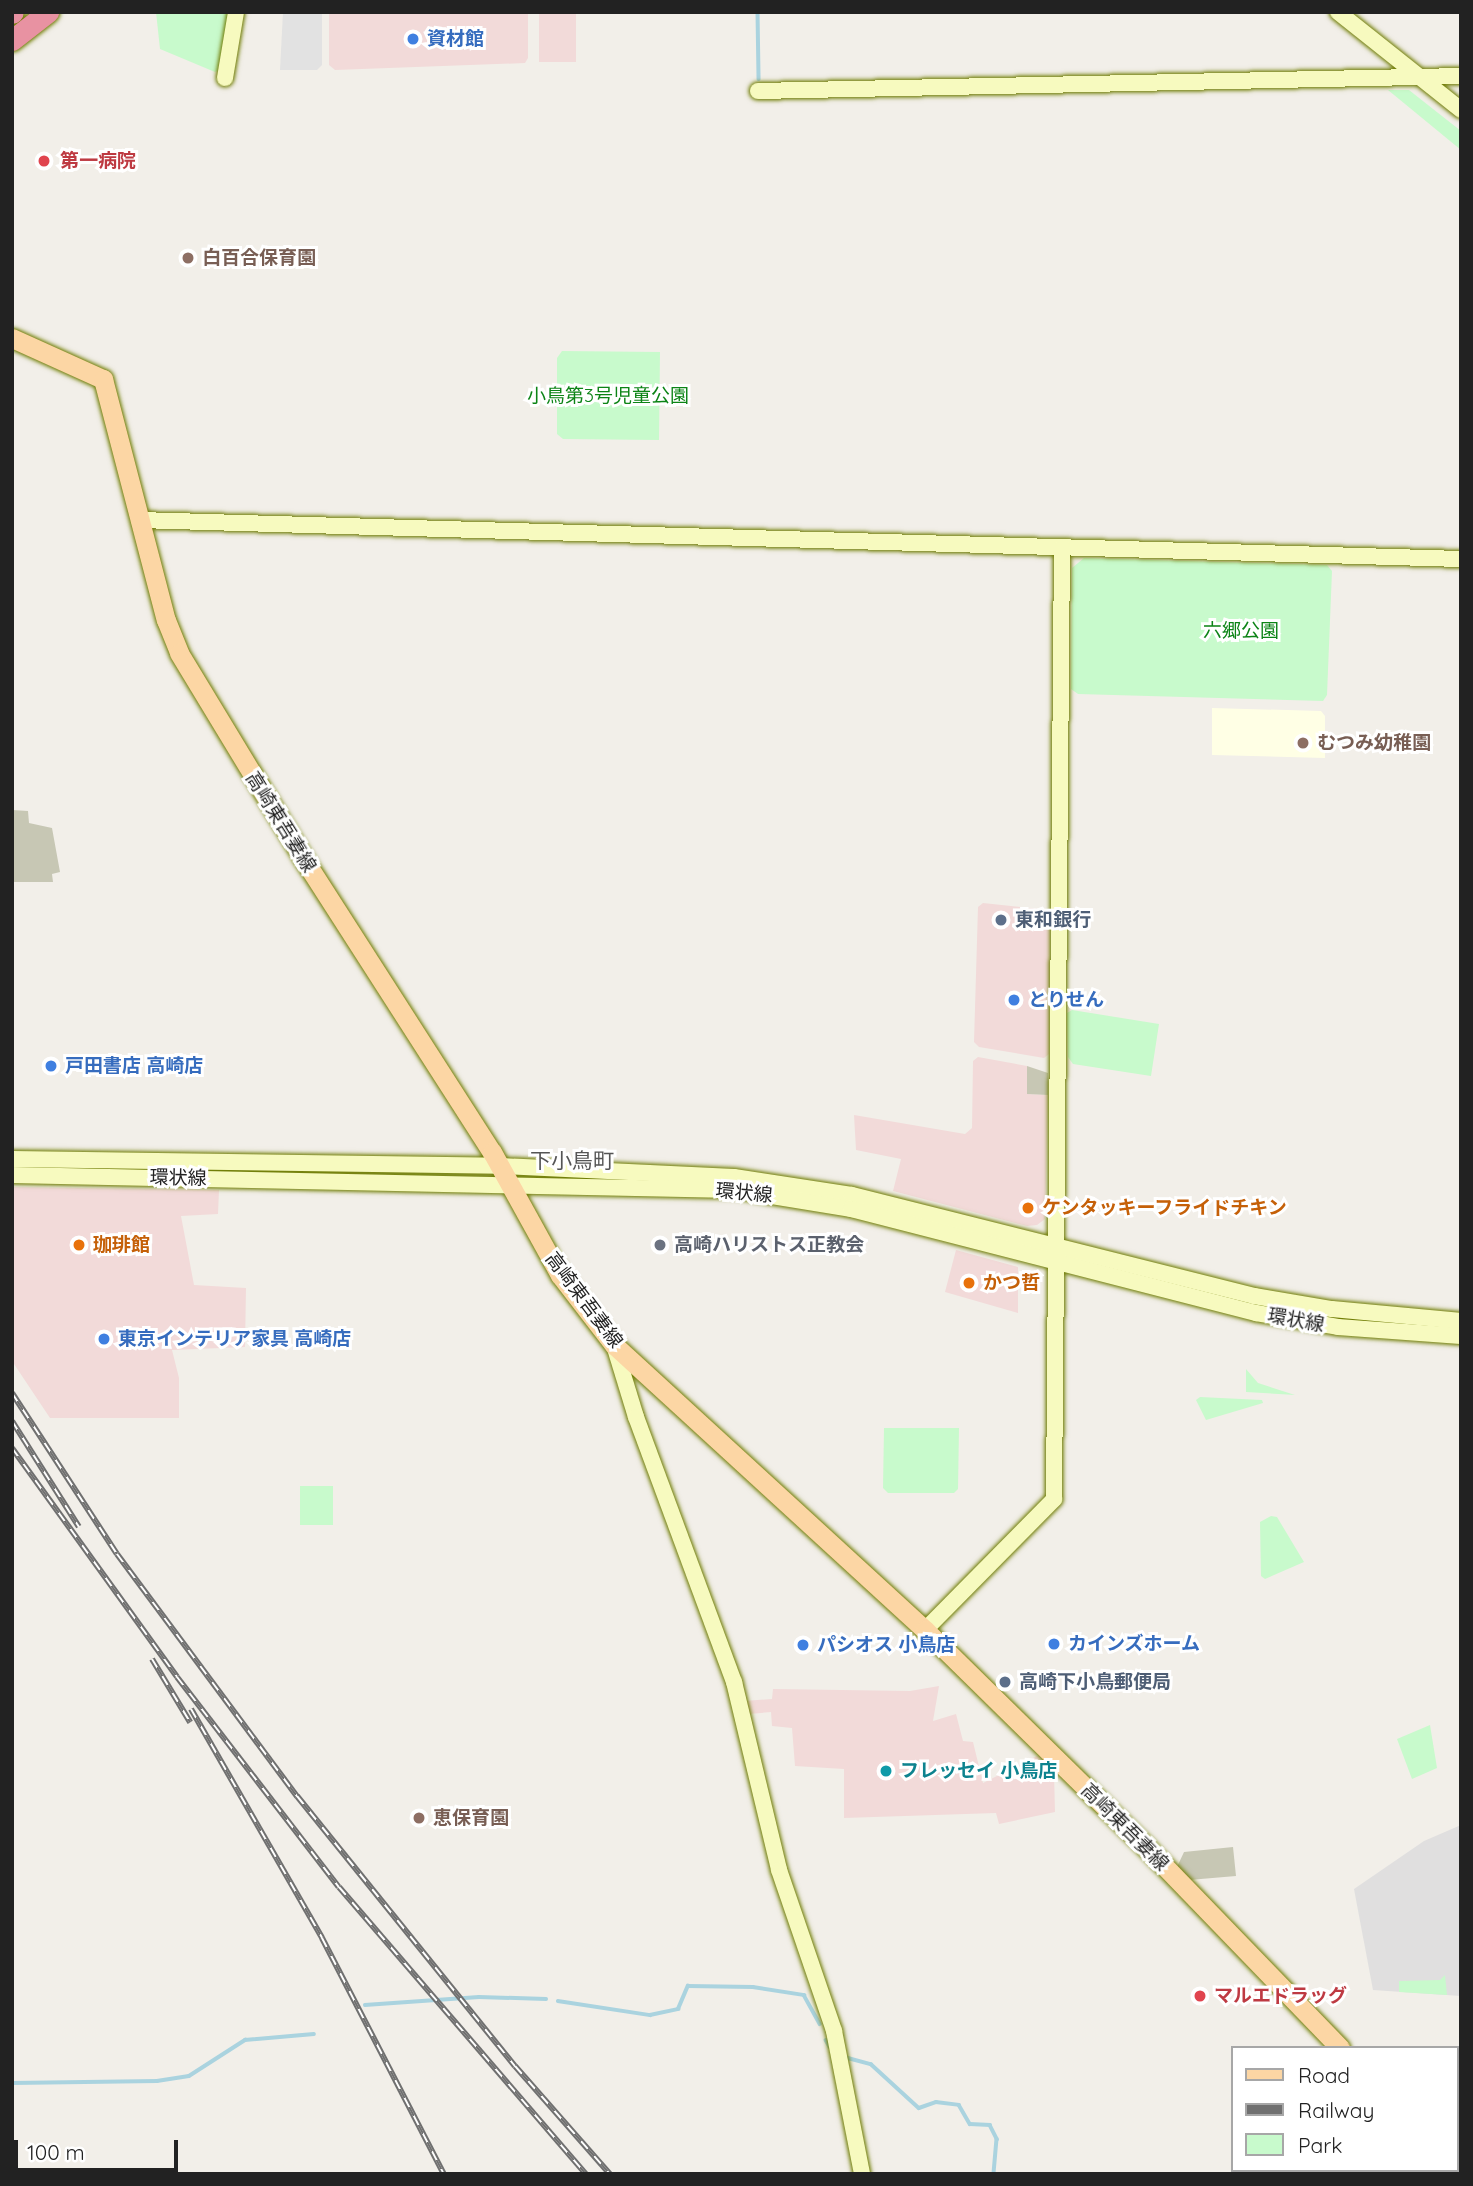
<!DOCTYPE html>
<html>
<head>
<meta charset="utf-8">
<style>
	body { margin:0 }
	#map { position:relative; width:1473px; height:2186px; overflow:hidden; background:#f2efe9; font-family:Quicksand,"Noto Sans JP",sans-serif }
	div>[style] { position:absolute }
	.residential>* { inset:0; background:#e0dfdf }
	.commercial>* { inset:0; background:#f2dad9; transform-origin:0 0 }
	.education>* { inset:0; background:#ffffe5 }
	.construction>* { inset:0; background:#c7c7b4 }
	.park>* { inset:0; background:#c8facc; transform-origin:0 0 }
	.parking>* { inset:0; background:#e2e2e2 }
	.stream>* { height:3.5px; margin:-1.75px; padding:0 1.75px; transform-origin:1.75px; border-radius:1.75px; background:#aad3df }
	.roads { filter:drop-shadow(0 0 2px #707d05) drop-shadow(0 0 2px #707d05) }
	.secondary>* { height:16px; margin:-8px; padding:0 8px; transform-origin:8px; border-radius:8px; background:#f7fabf }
	.primary>* { height:19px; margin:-9.5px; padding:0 9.5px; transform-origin:9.5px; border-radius:9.5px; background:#fcd6a4 }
	.highway>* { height:21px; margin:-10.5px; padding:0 10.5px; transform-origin:10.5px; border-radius:10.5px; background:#e892a2 }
	.rail>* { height:6px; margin-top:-3px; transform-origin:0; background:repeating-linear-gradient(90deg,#fff 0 10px,#707070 0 20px); box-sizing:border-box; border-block:2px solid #707070 }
	.dots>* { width:19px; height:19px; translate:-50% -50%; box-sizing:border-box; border:4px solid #fff; border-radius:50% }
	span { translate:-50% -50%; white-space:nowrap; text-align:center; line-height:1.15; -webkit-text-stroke:6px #fff; paint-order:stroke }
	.shop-label { font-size:19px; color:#366cbe; font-weight:700 }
	.left { translate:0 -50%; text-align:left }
	.health-label { font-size:19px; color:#be3a42; font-weight:700 }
	.education-label { font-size:19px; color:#785e54; font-weight:700 }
	.park-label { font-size:19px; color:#0c8416 }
	.street-label { font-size:19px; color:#222 }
	.service-label { font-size:19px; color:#4e5e75; font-weight:700 }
	.food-label { font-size:19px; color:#c56008; font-weight:700 }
	.worship-label { font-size:19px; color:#5b616d; font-weight:700 }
	.culture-label { font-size:19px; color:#0d838f; font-weight:700 }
	.neighbourhood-label { font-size:21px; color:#555 }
	.frame { position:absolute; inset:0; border:14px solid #222; pointer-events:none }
	.legend { position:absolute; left:1231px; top:2046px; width:228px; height:126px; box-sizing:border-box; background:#fff; border:2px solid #a7a7a7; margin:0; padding:9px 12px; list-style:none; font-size:21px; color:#222 }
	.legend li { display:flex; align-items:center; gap:14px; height:35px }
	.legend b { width:35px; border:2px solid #a7a7a7 }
	.scale { position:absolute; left:14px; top:2140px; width:164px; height:32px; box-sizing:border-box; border:4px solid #222; border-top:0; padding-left:9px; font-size:21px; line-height:24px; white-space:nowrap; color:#222; -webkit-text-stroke:5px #fff; paint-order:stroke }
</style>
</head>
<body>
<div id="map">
	<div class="residential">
		<div style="clip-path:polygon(1461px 1825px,1461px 1996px,1373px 1990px,1354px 1889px,1424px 1841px)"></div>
	</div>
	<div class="commercial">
		<div style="clip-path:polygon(329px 12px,528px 12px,528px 58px,525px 63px,335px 70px,329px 65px)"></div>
		<div style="left:539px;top:12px;width:37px;height:50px"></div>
		<div style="clip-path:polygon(983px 903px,1047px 910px,1050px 916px,1049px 1054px,1044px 1058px,979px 1047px,974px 1042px,978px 907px)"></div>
		<div style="clip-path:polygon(978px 1057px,1027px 1066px,1027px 1094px,1048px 1095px,1045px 1219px,1037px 1225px,1027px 1226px,893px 1191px,901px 1159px,856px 1150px,854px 1115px,965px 1134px,972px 1128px,973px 1061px)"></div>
		<div style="clip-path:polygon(12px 1187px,219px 1190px,218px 1214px,181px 1216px,194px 1285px,246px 1288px,245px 1347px,172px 1350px,179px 1378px,179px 1418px,50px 1418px,12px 1361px)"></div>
		<div style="clip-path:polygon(956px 1250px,1018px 1267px,1018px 1313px,945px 1292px)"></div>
		<div style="clip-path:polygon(939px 1686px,933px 1721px,956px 1714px,963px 1741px,973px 1742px,983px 1783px,1039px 1755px,1054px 1772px,1055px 1812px,999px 1824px,996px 1813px,844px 1818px,844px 1769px,795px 1766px,792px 1728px,772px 1726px,771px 1712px,749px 1714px,744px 1701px,772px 1699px,773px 1689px,910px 1691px)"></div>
	</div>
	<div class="education">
		<div style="clip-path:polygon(1212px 708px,1321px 711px,1325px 716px,1325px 758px,1212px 755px)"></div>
	</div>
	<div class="construction">
		<div style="clip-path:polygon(12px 810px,28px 811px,29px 823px,52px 828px,60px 872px,52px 874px,53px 882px,12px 882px)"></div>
		<div style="clip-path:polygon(1027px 1066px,1048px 1073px,1048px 1095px,1027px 1094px)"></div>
		<div style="clip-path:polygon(1233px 1847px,1236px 1876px,1189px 1880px,1177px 1867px,1184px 1852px)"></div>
	</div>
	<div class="park">
		<div style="clip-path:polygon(156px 12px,230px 12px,223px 68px,215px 72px,160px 49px)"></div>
		<div style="clip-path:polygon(1388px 90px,1409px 90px,1461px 131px,1461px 150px)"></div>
		<div style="clip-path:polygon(562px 351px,660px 352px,659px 440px,563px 439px,557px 434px,557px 358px)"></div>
		<div style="clip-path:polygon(1084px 558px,1327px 565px,1332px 571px,1327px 695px,1323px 701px,1078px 694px,1071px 689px,1072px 568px)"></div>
		<div style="clip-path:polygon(1072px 1010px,1159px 1024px,1151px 1076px,1073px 1064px,1068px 1057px,1067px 1013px)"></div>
		<div style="clip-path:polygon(1246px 1369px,1258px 1383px,1295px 1395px,1246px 1392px)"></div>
		<div style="clip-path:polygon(1200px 1397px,1262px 1400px,1263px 1403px,1206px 1420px,1196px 1400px)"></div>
		<div style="clip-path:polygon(884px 1428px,959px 1428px,958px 1489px,954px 1493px,888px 1493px,883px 1488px)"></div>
		<div style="left:300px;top:1486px;width:33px;height:39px"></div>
		<div style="clip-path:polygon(1271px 1516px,1277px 1517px,1304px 1562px,1265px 1579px,1261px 1576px,1260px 1522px)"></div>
		<div style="clip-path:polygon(1430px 1725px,1437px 1768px,1412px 1779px,1397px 1739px)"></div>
		<div style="clip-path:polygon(1445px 1975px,1447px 1995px,1399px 1992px,1399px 1981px,1440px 1980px)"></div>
	</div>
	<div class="parking">
		<div style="clip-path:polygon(283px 12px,322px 12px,322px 65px,317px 70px,280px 70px)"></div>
	</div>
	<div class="stream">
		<div style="left:758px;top:12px;width:67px;rotate:89.1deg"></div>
		<div style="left:558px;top:2001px;width:93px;rotate:8.7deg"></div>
		<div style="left:650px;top:2015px;width:29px;rotate:-12deg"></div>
		<div style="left:678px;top:2009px;width:25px;rotate:-67deg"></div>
		<div style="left:688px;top:1986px;width:65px;rotate:0.9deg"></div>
		<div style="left:753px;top:1987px;width:52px;rotate:8.9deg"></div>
		<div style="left:804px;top:1995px;width:33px;rotate:61deg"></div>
		<div style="left:365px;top:2005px;width:114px;rotate:-4deg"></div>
		<div style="left:479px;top:1997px;width:67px;rotate:1.7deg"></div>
		<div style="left:826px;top:2040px;width:8px;rotate:60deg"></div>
		<div style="left:848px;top:2058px;width:24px;rotate:15deg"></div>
		<div style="left:871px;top:2064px;width:65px;rotate:42.5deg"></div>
		<div style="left:919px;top:2108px;width:18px;rotate:-19deg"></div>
		<div style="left:936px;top:2102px;width:23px;rotate:7deg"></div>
		<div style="left:959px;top:2105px;width:22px;rotate:60deg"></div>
		<div style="left:970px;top:2124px;width:20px;rotate:3deg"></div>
		<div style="left:990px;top:2125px;width:16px;rotate:63deg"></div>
		<div style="left:997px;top:2139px;width:35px;rotate:95deg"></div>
		<div style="left:12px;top:2083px;width:145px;rotate:-0.8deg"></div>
		<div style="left:157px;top:2081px;width:32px;rotate:-9deg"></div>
		<div style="left:189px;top:2076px;width:67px;rotate:-32.7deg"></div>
		<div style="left:245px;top:2040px;width:69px;rotate:-5deg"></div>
	</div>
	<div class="roads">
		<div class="secondary">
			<div style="left:1338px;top:12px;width:157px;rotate:38.5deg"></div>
			<div style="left:225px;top:78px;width:67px;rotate:-80.5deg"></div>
			<div style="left:758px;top:91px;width:703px;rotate:-1.22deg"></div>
			<div style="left:139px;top:520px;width:1323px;rotate:1.69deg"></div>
			<div style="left:12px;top:1159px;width:488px;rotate:0.8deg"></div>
			<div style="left:500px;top:1166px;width:234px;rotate:2.7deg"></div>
			<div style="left:734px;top:1177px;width:119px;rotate:8.7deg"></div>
			<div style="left:852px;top:1195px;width:414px;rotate:14.1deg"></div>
			<div style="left:1254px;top:1296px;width:79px;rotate:9.5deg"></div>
			<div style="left:1332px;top:1309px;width:130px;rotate:5.3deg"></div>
			<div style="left:12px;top:1175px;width:722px;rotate:1.19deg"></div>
			<div style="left:734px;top:1190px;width:119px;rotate:9.2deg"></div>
			<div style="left:851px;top:1209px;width:418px;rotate:14.4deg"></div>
			<div style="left:1256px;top:1313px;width:83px;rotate:9.7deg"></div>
			<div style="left:1338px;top:1327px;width:123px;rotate:4.2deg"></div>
			<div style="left:614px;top:1345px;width:75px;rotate:73deg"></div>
			<div style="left:636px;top:1417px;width:283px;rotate:69.7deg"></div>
			<div style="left:734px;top:1682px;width:193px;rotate:76.5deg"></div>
			<div style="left:779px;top:1870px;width:170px;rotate:71.1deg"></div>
			<div style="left:834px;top:2031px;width:146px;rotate:78.9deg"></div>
			<div style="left:925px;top:1630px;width:184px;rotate:-45.4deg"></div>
			<div style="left:1054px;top:1499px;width:952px;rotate:-89.52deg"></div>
		</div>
		<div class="primary">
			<div style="left:12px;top:338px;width:100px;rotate:24.3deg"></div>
			<div style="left:103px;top:379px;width:249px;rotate:75.4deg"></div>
			<div style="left:166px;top:620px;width:35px;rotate:68deg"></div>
			<div style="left:179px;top:653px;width:240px;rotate:58.8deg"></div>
			<div style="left:303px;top:858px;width:350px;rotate:57.3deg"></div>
			<div style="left:492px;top:1152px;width:141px;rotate:61.1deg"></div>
			<div style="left:560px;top:1275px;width:88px;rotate:52.4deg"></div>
			<div style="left:614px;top:1345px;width:422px;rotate:42.5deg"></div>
			<div style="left:925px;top:1630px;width:308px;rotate:44.5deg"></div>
			<div style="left:1145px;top:1846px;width:281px;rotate:46deg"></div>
			<div style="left:1457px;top:2163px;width:5px;rotate:37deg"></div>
		</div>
		<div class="highway">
			<div style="left:12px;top:13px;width:1px;rotate:-45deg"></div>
			<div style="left:12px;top:40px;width:46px;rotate:-37.9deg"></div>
		</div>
	</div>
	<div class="rail">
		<div style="left:12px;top:1393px;width:192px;rotate:56.9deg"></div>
		<div style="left:117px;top:1554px;width:302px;rotate:53.4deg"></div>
		<div style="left:297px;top:1796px;width:347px;rotate:51.1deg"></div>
		<div style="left:515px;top:2066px;width:144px;rotate:48.7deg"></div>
		<div style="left:12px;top:1421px;width:125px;rotate:57.7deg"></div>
		<div style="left:12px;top:1448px;width:282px;rotate:54.2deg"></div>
		<div style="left:177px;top:1677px;width:265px;rotate:52.4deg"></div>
		<div style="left:339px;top:1887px;width:379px;rotate:49.3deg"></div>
		<div style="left:152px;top:1659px;width:74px;rotate:58.9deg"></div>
		<div style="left:191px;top:1709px;width:264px;rotate:60.2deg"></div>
		<div style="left:322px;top:1938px;width:266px;rotate:62.7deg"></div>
	</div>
	<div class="dots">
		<div style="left:413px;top:39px;background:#3f7fe0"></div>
		<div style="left:44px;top:161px;background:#e0444e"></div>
		<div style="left:188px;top:258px;background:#8d6e63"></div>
		<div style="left:1303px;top:743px;background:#8d6e63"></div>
		<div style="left:1001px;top:920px;background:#5c6f8a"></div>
		<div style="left:1014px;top:1000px;background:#3f7fe0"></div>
		<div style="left:51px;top:1066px;background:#3f7fe0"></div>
		<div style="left:1028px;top:1208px;background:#e8710a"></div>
		<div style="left:79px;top:1245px;background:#e8710a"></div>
		<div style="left:660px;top:1245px;background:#6b7280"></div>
		<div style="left:969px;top:1283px;background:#e8710a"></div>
		<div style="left:104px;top:1339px;background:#3f7fe0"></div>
		<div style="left:1054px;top:1644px;background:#3f7fe0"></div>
		<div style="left:803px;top:1645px;background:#3f7fe0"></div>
		<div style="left:1005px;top:1682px;background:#5c6f8a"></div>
		<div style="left:886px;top:1771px;background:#0f9aa8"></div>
		<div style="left:419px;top:1818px;background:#8d6e63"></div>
		<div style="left:1200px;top:1996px;background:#e0444e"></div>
	</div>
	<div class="shop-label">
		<span class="left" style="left:427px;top:39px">資材館</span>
		<span class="left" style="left:1028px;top:1000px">とりせん</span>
		<span class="left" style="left:65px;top:1066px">戸田書店 高崎店</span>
		<span class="left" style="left:118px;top:1339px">東京インテリア家具 高崎店</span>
		<span class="left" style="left:1068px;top:1644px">カインズホーム</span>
		<span class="left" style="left:817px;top:1645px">パシオス 小鳥店</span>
	</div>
	<div class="health-label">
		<span class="left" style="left:60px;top:161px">第一病院</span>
		<span class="left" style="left:1214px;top:1996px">マルエドラッグ</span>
	</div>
	<div class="education-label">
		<span class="left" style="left:202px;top:258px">白百合保育園</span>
		<span class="left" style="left:1317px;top:743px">むつみ幼稚園</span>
		<span class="left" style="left:433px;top:1818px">恵保育園</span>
	</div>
	<div class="park-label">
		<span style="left:608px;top:396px">小鳥第3号児童公園</span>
		<span style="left:1241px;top:631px">六郷公園</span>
	</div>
	<div class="street-label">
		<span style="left:281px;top:822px;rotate:58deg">高崎東吾妻線</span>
		<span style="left:178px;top:1178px;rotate:1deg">環状線</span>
		<span style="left:744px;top:1193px;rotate:5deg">環状線</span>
		<span style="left:584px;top:1300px;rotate:53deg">高崎東吾妻線</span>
		<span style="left:1296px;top:1320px;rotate:10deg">環状線</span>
		<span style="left:1125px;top:1827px;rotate:45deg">高崎東吾妻線</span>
	</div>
	<div class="service-label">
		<span class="left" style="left:1015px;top:920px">東和銀行</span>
		<span class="left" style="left:1019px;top:1682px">高崎下小鳥郵便局</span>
	</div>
	<div class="food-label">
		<span class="left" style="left:1042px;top:1208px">ケンタッキーフライドチキン</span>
		<span class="left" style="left:93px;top:1245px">珈琲館</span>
		<span class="left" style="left:983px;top:1283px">かつ哲</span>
	</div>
	<div class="worship-label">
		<span class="left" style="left:674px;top:1245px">高崎ハリストス正教会</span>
	</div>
	<div class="culture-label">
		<span class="left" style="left:900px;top:1771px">フレッセイ 小鳥店</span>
	</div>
	<div class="neighbourhood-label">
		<span style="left:572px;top:1160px">下小鳥町</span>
	</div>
	<div class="frame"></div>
	<ul class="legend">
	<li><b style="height:9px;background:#fcd6a4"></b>Road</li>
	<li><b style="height:9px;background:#707070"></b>Railway</li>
	<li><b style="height:19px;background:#c8facc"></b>Park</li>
	</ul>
	<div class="scale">100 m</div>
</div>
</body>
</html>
